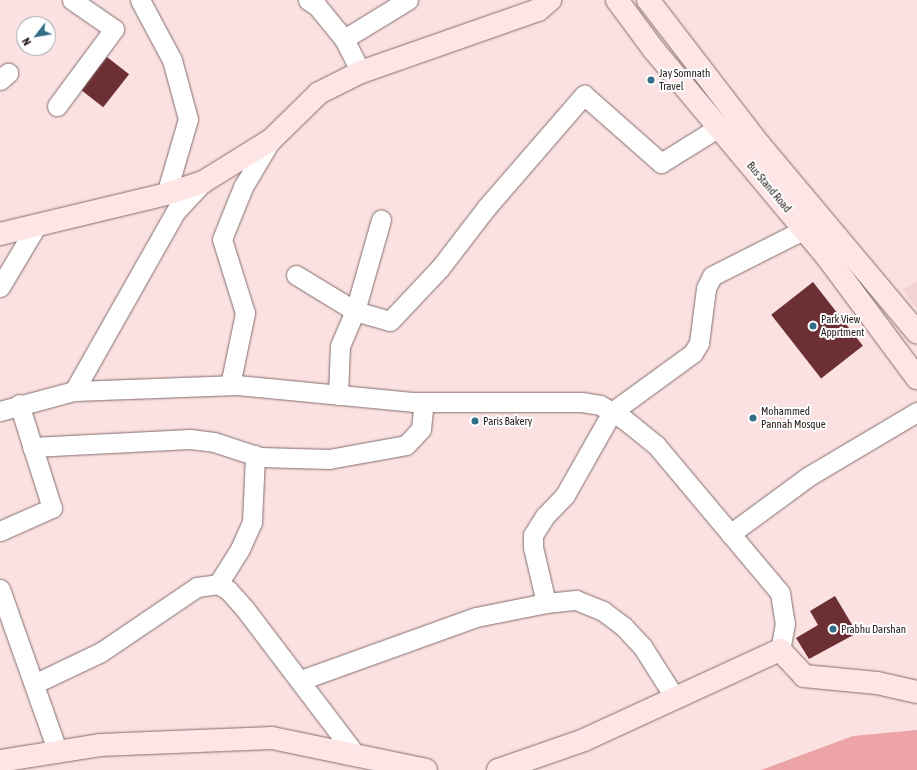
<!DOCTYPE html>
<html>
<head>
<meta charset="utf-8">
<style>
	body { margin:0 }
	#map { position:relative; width:917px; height:770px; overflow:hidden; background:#fbe1e1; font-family:"Asap Condensed",sans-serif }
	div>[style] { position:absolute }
	.built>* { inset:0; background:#f4d2d2 }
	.water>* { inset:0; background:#eda4a6 }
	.building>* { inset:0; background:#6c2f33; transform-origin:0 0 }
	.roads { filter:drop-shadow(0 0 1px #836d6d) drop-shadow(0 0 1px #836d6d) }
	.street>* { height:19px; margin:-9.5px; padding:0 9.5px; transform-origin:9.5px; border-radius:9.5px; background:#fff }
	.secondary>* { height:22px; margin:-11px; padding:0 11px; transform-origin:11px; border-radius:11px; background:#fee6e7 }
	.dots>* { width:11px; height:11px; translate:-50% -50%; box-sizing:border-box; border:2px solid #fff; border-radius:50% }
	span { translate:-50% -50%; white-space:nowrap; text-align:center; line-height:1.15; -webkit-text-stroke:4px #fff; paint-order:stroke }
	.poi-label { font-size:11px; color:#251c1c }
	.left { translate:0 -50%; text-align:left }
	.street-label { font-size:11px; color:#251c1c }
	.north { position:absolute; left:16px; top:16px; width:40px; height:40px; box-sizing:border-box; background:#fff; border:1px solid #a8a4a4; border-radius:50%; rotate:239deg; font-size:11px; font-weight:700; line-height:16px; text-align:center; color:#251c1c }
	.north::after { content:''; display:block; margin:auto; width:14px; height:18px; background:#336e86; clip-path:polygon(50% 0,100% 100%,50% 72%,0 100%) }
</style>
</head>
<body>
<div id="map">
	<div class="built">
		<div style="clip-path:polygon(917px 281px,917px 309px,903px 290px)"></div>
	</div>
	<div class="water">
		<div style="clip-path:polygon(917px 730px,917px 770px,761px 770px,853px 736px)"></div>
	</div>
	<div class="building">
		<div style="left:107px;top:57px;width:28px;height:42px;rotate:38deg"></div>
		<div style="left:813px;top:282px;width:81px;height:53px;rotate:52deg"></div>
		<div style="clip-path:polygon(835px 596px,857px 633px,809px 659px,796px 638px,818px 625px,810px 611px)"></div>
	</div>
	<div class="roads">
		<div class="street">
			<div style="left:140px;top:0;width:68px;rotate:61.9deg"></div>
			<div style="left:172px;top:60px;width:61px;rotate:74.8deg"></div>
			<div style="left:188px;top:119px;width:78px;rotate:106.3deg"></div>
			<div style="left:308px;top:0;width:11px;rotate:34deg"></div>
			<div style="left:317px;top:6px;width:43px;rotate:50.7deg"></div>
			<div style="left:344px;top:39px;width:37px;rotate:63deg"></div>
			<div style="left:344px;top:39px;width:75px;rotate:-31.4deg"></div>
			<div style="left:0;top:80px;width:11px;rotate:-41deg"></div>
			<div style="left:57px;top:106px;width:96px;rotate:-53.5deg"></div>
			<div style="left:114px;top:29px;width:51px;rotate:-145.4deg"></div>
			<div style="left:296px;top:275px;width:69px;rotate:31.4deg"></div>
			<div style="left:355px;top:311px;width:36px;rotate:16deg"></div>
			<div style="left:390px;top:321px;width:73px;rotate:-46.7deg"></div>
			<div style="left:440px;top:268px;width:76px;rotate:-52.5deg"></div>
			<div style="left:486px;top:208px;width:150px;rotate:-49.1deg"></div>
			<div style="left:584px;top:95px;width:103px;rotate:41.4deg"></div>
			<div style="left:661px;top:163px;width:68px;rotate:-31.8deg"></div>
			<div style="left:0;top:287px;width:72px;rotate:-59.2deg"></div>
			<div style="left:230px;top:385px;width:74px;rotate:-78.2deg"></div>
			<div style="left:245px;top:313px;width:77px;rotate:-107.3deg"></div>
			<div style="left:222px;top:239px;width:56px;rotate:-68deg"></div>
			<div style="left:243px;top:187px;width:55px;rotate:-59.2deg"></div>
			<div style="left:74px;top:391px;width:207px;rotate:-60.5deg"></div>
			<div style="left:176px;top:211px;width:40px;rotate:-47deg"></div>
			<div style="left:338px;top:395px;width:49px;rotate:-87.7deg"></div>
			<div style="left:340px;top:346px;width:38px;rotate:-67deg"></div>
			<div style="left:355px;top:311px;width:95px;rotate:-74.1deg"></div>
			<div style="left:0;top:411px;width:77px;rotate:-15.1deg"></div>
			<div style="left:74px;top:391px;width:163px;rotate:-2.1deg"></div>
			<div style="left:237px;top:385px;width:176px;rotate:5.5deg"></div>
			<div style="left:412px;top:402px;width:170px"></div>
			<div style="left:582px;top:402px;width:18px;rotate:9deg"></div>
			<div style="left:600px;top:405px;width:29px;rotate:31deg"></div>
			<div style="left:625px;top:420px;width:40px;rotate:39deg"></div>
			<div style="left:656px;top:445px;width:193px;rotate:50deg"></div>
			<div style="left:780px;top:593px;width:30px;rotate:81deg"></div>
			<div style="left:785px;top:623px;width:27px;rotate:100deg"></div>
			<div style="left:32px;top:447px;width:158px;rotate:-2.9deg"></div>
			<div style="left:190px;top:439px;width:24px;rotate:7deg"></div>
			<div style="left:214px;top:442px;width:48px;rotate:18.1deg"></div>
			<div style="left:260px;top:457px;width:69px;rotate:1.7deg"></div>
			<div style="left:329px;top:459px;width:78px;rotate:-10.3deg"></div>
			<div style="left:406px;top:445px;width:22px;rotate:-47deg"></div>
			<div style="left:421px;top:429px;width:27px;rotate:-84deg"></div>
			<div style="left:0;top:531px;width:57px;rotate:-23.9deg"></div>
			<div style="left:52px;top:508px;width:109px;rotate:-107.6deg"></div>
			<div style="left:730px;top:534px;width:98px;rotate:-36.3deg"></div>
			<div style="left:809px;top:476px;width:126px;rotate:-30.7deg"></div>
			<div style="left:218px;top:584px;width:41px;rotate:-57.8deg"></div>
			<div style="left:240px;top:549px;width:30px;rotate:-66deg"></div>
			<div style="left:252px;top:522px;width:67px;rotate:-87.4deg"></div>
			<div style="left:0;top:589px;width:171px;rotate:70.5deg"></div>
			<div style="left:546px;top:603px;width:57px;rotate:-103.1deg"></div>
			<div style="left:533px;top:547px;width:12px;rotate:-90deg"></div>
			<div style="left:533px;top:535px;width:22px;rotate:-58deg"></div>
			<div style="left:545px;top:516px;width:29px;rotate:-46deg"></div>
			<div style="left:565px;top:495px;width:95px;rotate:-60.5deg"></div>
			<div style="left:612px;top:412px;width:100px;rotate:-36.1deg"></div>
			<div style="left:693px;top:353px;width:12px;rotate:-59deg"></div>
			<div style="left:699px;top:343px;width:55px;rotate:-82.7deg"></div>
			<div style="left:706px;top:288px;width:13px;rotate:-63deg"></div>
			<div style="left:712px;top:276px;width:104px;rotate:-26.8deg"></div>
			<div style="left:301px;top:680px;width:186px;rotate:-19.8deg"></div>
			<div style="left:476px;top:617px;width:71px;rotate:-11.3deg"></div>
			<div style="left:546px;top:603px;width:30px;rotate:-6deg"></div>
			<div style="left:576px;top:600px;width:29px;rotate:22deg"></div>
			<div style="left:603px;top:611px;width:26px;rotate:37deg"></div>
			<div style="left:624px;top:627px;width:26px;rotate:47deg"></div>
			<div style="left:642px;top:646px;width:62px;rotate:57.6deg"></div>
			<div style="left:34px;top:684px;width:74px;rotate:-25.5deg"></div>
			<div style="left:101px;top:652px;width:116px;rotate:-34.1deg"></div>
			<div style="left:197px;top:587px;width:21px;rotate:-8deg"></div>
			<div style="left:218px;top:584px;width:12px;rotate:31deg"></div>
			<div style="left:228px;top:590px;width:25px;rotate:48deg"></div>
			<div style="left:245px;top:609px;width:183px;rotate:52.8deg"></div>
		</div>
		<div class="secondary">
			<div style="left:617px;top:0;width:62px;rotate:53.5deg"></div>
			<div style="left:654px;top:50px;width:270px;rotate:50.1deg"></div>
			<div style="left:827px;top:257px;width:151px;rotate:53.4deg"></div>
			<div style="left:648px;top:0;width:182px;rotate:52.4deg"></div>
			<div style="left:759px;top:144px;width:246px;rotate:50deg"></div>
			<div style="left:0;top:234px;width:171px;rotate:-13.5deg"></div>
			<div style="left:166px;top:194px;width:39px;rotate:-18deg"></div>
			<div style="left:203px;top:182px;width:80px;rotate:-31.7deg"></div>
			<div style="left:271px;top:140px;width:67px;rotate:-44.4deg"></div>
			<div style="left:319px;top:93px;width:47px;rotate:-26.6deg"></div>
			<div style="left:361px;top:72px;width:188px;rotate:-19.3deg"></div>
			<div style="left:538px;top:10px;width:16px;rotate:-40deg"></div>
			<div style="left:0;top:761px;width:101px;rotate:-9.1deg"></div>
			<div style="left:100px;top:745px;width:172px;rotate:-2.3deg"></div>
			<div style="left:272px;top:738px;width:157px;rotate:11.7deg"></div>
			<div style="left:498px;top:770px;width:91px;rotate:-19.2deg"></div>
			<div style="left:584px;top:740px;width:216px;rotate:-24.7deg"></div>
			<div style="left:780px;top:650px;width:35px;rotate:47deg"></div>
			<div style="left:804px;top:676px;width:73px;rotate:5.5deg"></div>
			<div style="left:877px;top:683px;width:41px;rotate:12.7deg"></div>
		</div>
	</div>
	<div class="dots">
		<div style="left:651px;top:80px;background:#336e86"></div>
		<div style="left:813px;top:326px;background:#336e86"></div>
		<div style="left:753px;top:418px;background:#336e86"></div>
		<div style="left:475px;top:421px;background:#336e86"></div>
		<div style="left:833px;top:629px;background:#336e86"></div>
	</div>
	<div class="poi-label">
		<span class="left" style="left:659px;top:80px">Jay Somnath<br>Travel</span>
		<span class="left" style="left:821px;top:326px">Park View<br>Apprtment</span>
		<span class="left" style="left:761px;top:418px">Mohammed<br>Pannah Mosque</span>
		<span class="left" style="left:483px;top:421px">Paris Bakery</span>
		<span class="left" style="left:841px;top:629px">Prabhu Darshan</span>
	</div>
	<div class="street-label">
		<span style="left:769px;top:187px;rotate:50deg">Bus Stand Road</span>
	</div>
	<div class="north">N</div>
</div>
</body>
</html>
